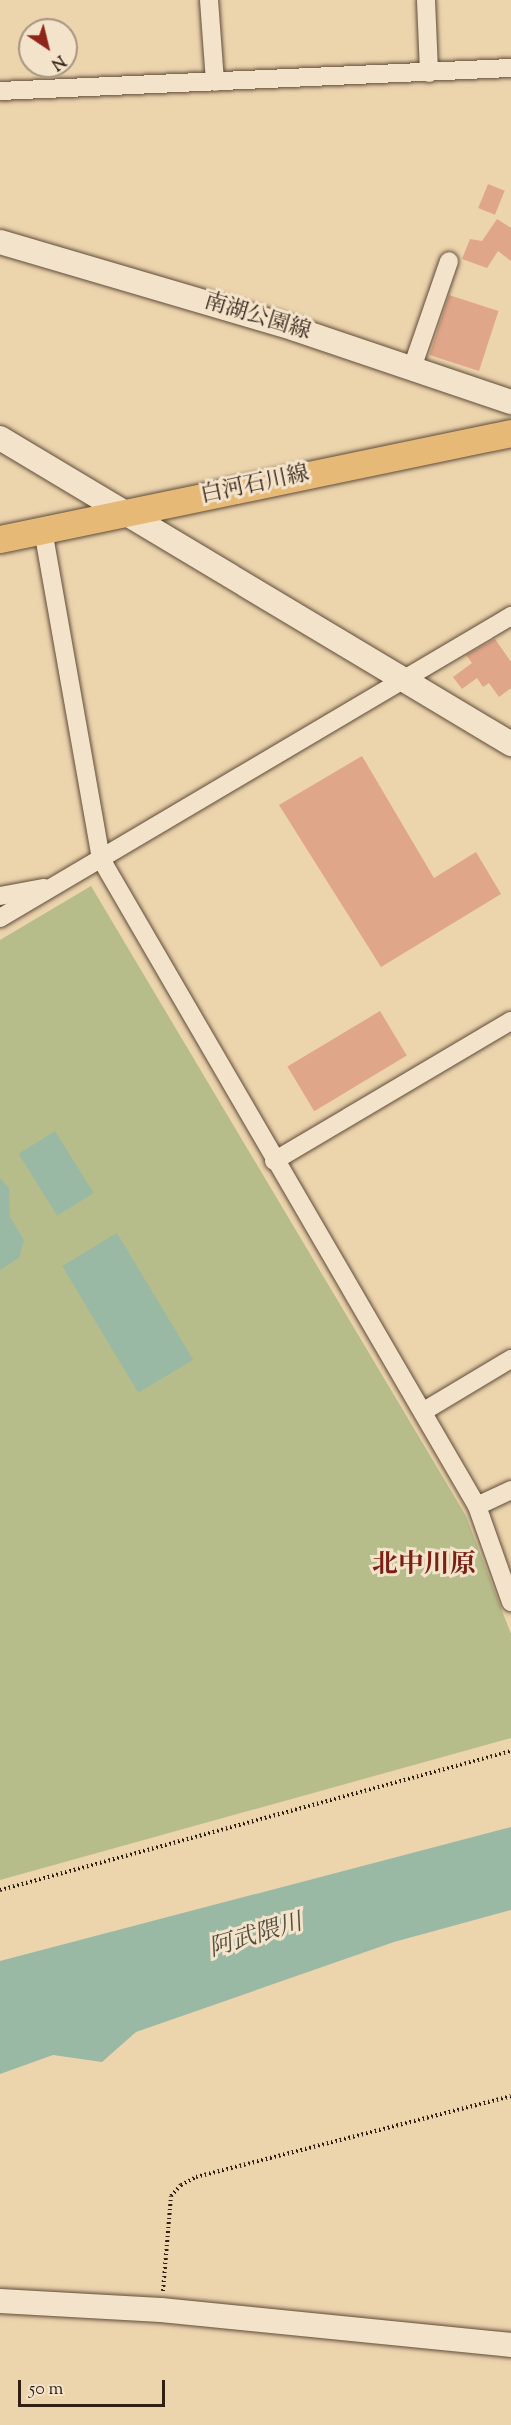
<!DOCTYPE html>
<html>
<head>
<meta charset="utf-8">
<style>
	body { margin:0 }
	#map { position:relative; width:511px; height:2425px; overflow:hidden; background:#ecd4ad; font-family:"Sorts Mill Goudy","Noto Serif JP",serif }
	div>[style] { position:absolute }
	.green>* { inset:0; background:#b7bd8a }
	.water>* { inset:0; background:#9ab9a4; transform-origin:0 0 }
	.building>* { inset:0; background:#e0a689; transform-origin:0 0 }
	.path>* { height:4px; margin-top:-2px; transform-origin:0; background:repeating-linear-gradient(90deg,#321f14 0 1.5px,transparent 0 4.5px) }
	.roads { filter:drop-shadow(0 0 2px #604c3a) drop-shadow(0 0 2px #604c3a) }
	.street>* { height:18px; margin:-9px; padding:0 9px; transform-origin:9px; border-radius:9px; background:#f3e3ca }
	.secondary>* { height:24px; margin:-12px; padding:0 12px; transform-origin:12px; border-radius:12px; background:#f3e3ca }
	.primary>* { height:27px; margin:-13.5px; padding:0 13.5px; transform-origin:13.5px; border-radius:13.5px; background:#e6ba76 }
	span { translate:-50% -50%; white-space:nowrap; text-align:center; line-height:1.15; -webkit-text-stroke:6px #f3e3ca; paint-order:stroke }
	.street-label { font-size:22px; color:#321f14 }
	.water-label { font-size:24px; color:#514d3f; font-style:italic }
	.quarter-label { font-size:26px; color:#7a1f14; font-weight:700 }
	.north { position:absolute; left:18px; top:18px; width:60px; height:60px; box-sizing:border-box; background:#f3e3ca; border:2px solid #a69581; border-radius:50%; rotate:145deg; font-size:16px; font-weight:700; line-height:24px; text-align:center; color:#321f14 }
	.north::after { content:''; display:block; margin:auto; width:21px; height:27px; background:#8f2418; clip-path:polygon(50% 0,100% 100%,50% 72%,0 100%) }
	.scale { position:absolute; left:18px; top:2380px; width:147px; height:27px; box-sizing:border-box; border:3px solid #321f14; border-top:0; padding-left:8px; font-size:18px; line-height:21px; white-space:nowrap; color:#321f14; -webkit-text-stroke:4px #f3e3ca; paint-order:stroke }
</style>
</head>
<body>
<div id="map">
	<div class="green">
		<div style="clip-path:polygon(91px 886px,466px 1516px,511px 1634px,511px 1738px,0 1880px,0 940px)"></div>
	</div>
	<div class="water">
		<div style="left:55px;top:1131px;width:73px;height:43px;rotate:58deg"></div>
		<div style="clip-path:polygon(0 1178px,9px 1188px,10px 1217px,24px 1240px,19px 1258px,0 1270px)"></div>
		<div style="left:117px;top:1233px;width:148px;height:64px;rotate:59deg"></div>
		<div style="clip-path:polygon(511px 1827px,511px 1910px,394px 1942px,136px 2032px,102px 2062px,53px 2055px,0 2074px,0 1961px)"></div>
	</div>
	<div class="building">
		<div style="left:488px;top:184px;width:18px;height:26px;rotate:22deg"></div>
		<div style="clip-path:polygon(497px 219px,511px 228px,511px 261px,498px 251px,487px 268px,462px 259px,470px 239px,482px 241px)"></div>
		<div style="left:449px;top:295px;width:52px;height:63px;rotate:18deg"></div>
		<div style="clip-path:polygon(495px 639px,511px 662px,511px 688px,499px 697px,489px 683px,483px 687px,477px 678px,462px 689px,453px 677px,472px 663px,466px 655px)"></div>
		<div style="clip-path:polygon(362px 756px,434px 878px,476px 852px,501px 894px,381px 967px,279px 805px)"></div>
		<div style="left:380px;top:1011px;width:52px;height:108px;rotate:59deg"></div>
	</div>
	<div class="path">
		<div style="left:0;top:1890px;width:530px;rotate:-15.22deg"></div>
		<div style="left:163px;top:2291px;width:95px;rotate:-85.2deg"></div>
		<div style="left:171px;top:2196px;width:15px;rotate:-48deg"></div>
		<div style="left:181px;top:2185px;width:17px;rotate:-28deg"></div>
		<div style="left:196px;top:2177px;width:325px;rotate:-14.4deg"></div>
	</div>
	<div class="roads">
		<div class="street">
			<div style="left:209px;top:0;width:82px;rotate:85.8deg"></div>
			<div style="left:426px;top:0;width:73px;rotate:87.6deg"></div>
			<div style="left:0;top:91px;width:512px;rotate:-2.58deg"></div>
			<div style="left:412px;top:368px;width:113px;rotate:-70.9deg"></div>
			<div style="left:43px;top:530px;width:334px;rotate:80deg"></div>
			<div style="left:101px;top:859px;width:748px;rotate:59.84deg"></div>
			<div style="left:477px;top:1506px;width:102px;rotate:70.5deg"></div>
			<div style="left:0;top:896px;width:45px;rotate:-10.3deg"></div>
			<div style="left:0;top:918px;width:594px;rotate:-30.58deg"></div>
			<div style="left:274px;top:1161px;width:275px;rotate:-30.6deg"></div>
			<div style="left:424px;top:1411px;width:101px;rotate:-30.9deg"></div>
			<div style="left:477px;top:1506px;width:38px;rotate:-25deg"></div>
		</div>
		<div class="secondary">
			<div style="left:0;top:242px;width:308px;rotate:16.4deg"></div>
			<div style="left:295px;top:329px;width:228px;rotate:18.7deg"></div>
			<div style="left:0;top:438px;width:596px;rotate:30.91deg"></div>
			<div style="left:0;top:2301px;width:161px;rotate:3.2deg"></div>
			<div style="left:161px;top:2310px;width:352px;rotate:5.7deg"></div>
		</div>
		<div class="primary">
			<div style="left:0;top:539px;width:522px;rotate:-11.72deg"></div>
		</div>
	</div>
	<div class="street-label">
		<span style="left:257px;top:318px;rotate:17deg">南湖公園線</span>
		<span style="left:255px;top:486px;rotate:-12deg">白河石川線</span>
	</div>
	<div class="water-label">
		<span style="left:256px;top:1937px;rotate:-17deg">阿武隈川</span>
	</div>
	<div class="quarter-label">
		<span style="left:424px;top:1566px">北中川原</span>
	</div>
	<div class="north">N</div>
	<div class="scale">50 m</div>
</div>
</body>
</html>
